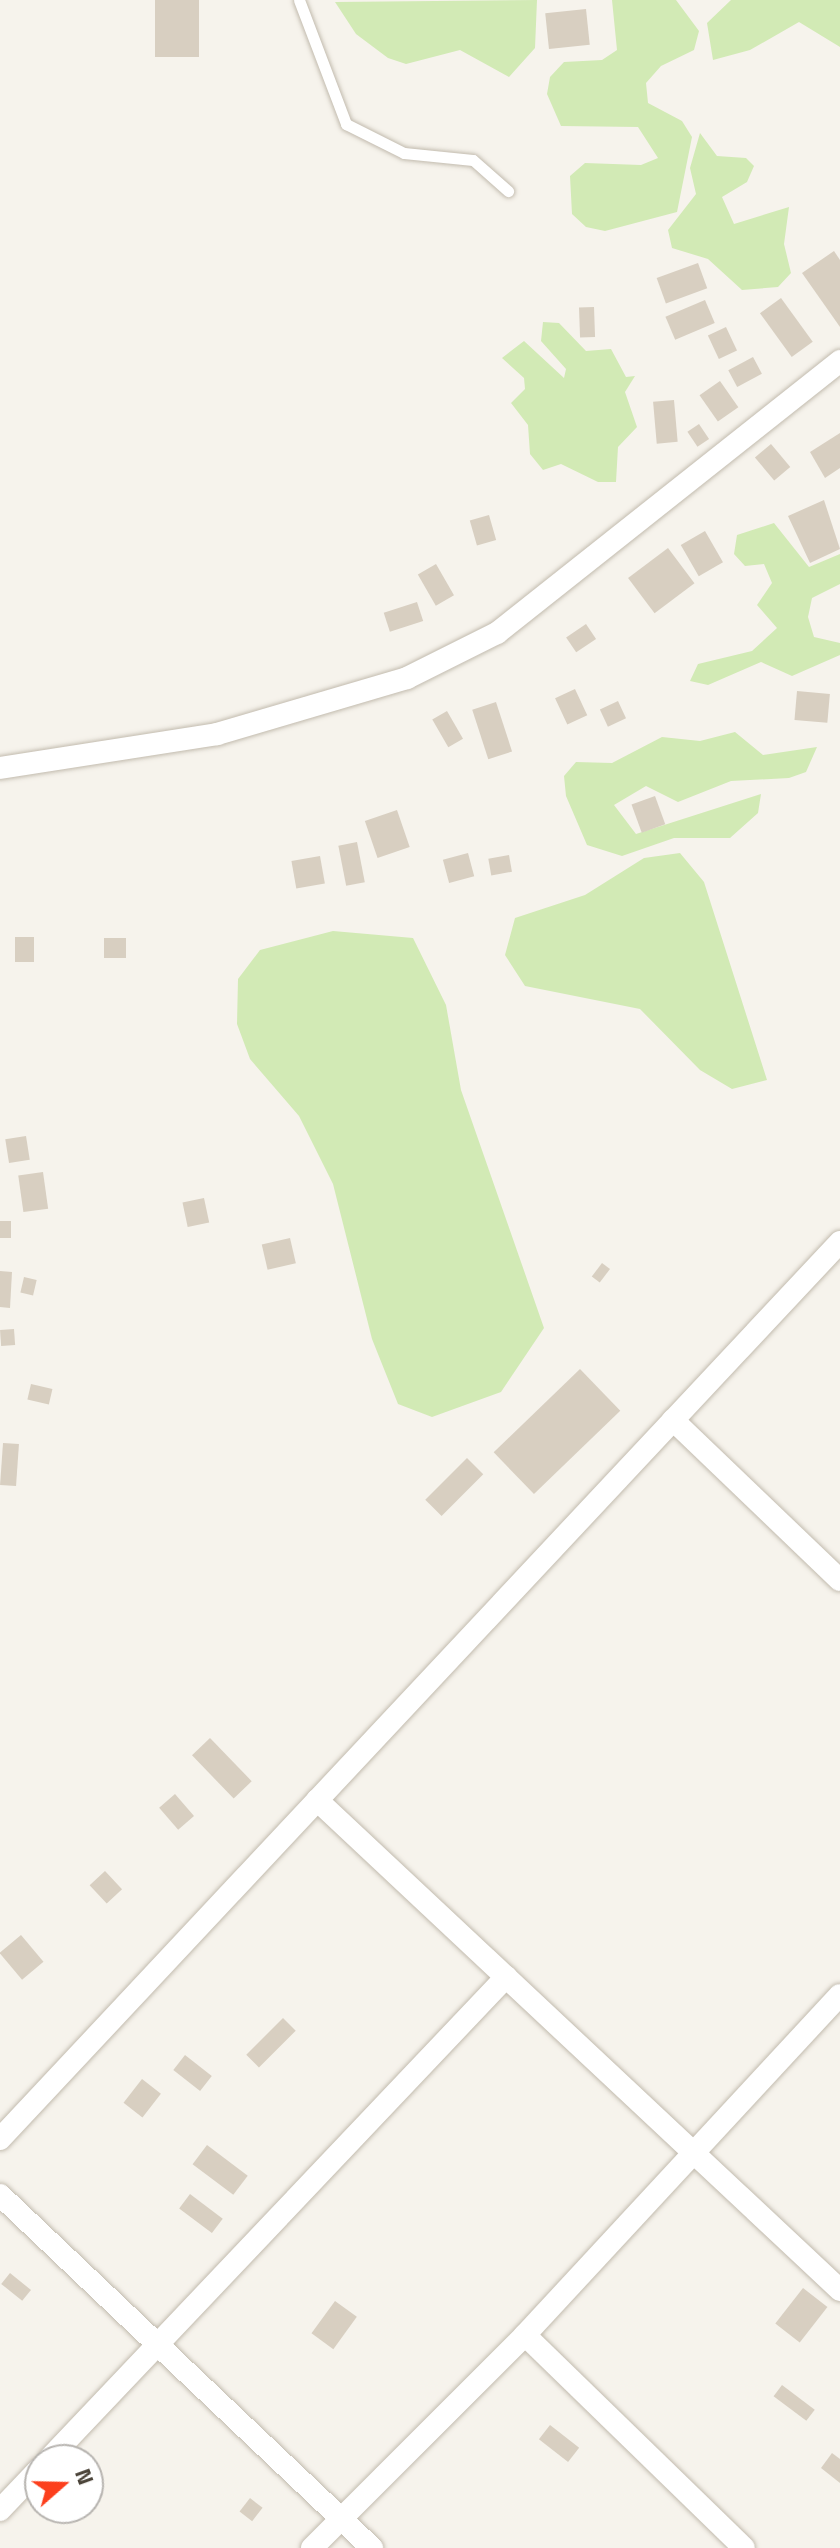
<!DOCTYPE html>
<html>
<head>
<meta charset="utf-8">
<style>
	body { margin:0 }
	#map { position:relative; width:840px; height:2548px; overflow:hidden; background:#f6f3ec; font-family:"Titillium Web",sans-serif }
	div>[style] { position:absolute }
	.green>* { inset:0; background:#d2eab5 }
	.building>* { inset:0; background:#d8cfc1; transform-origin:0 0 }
	.roads { filter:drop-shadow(0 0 2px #c2bbae) drop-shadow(0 0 2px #c2bbae) }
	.service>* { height:11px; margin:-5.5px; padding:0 5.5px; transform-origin:5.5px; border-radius:5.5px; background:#fff }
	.minor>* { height:22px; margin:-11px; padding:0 11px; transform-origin:11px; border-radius:11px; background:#fff }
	span { translate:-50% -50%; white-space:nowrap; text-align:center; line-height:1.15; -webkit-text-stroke:7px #fff; paint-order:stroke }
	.north { position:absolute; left:24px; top:2444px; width:80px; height:80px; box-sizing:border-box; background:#fff; border:2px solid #b7b4b0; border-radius:50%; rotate:70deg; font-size:22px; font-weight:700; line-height:32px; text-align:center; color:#4b4439 }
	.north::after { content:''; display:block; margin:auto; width:28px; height:36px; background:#fc3f1d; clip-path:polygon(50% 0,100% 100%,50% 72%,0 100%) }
</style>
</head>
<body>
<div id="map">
	<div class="green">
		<div style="clip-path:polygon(537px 0,535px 48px,509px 77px,460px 50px,406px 64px,388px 58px,356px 34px,335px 2px)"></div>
		<div style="clip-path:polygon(612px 0,676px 0,699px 31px,694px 50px,661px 66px,646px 83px,648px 103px,682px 121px,692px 137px,677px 212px,605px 231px,586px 227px,572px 214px,570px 176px,585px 163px,641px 165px,658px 158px,638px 127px,561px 126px,547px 94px,550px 77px,564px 62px,602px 60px,617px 50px)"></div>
		<div style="clip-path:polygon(731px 0,840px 0,840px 47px,799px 22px,750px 50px,713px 60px,707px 23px)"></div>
		<div style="clip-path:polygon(700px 133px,717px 156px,746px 158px,754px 166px,747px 182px,722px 197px,734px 224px,789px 207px,784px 244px,791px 273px,778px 287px,742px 290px,708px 259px,672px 248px,668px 230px,696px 194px,690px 168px)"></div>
		<div style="clip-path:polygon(543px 322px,559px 323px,586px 351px,611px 349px,626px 377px,635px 376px,625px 392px,637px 427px,618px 447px,616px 482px,598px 482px,561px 464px,543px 470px,530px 454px,528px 425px,511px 403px,525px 389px,524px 378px,502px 358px,524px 341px,564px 378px,566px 369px,541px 341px)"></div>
		<div style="clip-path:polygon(774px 523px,809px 567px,840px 554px,840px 584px,812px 598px,808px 617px,814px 637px,840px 643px,840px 655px,792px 676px,761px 662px,708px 685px,690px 681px,698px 664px,752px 651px,777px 628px,757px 605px,772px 583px,764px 564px,745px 566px,734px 554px,737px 535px)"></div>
		<div style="clip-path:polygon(735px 732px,763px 755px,817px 747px,806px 772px,789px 778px,731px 781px,678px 802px,646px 786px,614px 805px,636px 834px,761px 794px,758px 813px,730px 838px,674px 838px,622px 856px,587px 845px,566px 796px,564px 776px,576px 762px,612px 763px,662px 737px,700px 741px)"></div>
		<div style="clip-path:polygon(680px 853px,704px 882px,767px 1080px,732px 1089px,700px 1070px,640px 1009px,525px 986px,505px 955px,515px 918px,585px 895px,644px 858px)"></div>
		<div style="clip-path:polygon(333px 931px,413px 938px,446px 1005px,461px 1090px,544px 1328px,501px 1392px,432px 1417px,398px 1404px,372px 1339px,333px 1184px,299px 1116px,250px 1059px,237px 1024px,238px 979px,260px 950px)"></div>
	</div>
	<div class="building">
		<div style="left:155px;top:0;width:44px;height:57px"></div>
		<div style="left:586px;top:9px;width:36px;height:41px;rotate:84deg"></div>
		<div style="clip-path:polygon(834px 251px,840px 260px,840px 327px,802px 273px)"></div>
		<div style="left:698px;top:263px;width:27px;height:44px;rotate:70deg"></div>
		<div style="left:781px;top:298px;width:54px;height:26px;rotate:54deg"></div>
		<div style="left:705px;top:300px;width:25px;height:43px;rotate:67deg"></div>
		<div style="left:594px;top:307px;width:30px;height:15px;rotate:88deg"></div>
		<div style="left:726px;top:327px;width:26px;height:20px;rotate:65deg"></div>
		<div style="left:753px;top:357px;width:19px;height:28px;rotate:62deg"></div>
		<div style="left:720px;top:381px;width:32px;height:25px;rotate:55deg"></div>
		<div style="left:674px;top:400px;width:42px;height:21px;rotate:85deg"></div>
		<div style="left:699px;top:424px;width:18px;height:14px;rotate:56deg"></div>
		<div style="clip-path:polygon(840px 433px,840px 468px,825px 478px,810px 452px)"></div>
		<div style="left:771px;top:444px;width:30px;height:21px;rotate:50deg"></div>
		<div style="clip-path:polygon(824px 500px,840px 549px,810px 563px,788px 516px)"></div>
		<div style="left:489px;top:515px;width:26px;height:20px;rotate:74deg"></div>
		<div style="left:705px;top:531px;width:36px;height:28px;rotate:60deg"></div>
		<div style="left:668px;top:548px;width:44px;height:50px;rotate:53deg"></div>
		<div style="left:436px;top:564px;width:36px;height:21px;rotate:60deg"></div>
		<div style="left:417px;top:602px;width:20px;height:35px;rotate:72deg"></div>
		<div style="left:586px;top:624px;width:18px;height:24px;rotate:56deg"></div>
		<div style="left:575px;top:689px;width:29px;height:22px;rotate:65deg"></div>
		<div style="left:797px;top:691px;width:33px;height:29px;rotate:5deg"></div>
		<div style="left:618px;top:701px;width:19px;height:20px;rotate:65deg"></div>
		<div style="left:496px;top:702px;width:52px;height:25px;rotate:72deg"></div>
		<div style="left:447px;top:711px;width:32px;height:17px;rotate:60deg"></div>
		<div style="left:655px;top:796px;width:30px;height:25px;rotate:70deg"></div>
		<div style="left:397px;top:810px;width:39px;height:34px;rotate:71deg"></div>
		<div style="left:357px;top:842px;width:41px;height:19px;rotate:79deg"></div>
		<div style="left:468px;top:853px;width:24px;height:26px;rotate:75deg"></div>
		<div style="left:509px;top:855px;width:17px;height:21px;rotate:80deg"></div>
		<div style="left:320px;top:856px;width:28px;height:29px;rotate:80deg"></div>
		<div style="left:34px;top:937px;width:25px;height:19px;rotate:90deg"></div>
		<div style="left:104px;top:938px;width:22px;height:20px"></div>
		<div style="left:26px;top:1136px;width:24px;height:21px;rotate:81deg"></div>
		<div style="left:43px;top:1172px;width:37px;height:25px;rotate:82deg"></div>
		<div style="left:204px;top:1198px;width:25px;height:22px;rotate:78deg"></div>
		<div style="left:0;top:1221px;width:11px;height:17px"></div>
		<div style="left:290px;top:1238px;width:26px;height:29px;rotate:77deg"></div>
		<div style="left:602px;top:1263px;width:10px;height:17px;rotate:37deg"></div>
		<div style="clip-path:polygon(0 1271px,12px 1272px,10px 1308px,0 1307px)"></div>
		<div style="left:24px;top:1277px;width:13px;height:16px;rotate:13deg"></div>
		<div style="left:14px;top:1329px;width:16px;height:14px;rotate:86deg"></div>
		<div style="left:580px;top:1369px;width:58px;height:120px;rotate:46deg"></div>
		<div style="left:31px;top:1384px;width:22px;height:16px;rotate:13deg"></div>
		<div style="left:3px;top:1443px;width:16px;height:42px;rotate:4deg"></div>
		<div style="left:467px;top:1458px;width:23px;height:59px;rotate:45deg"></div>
		<div style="left:210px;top:1738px;width:60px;height:25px;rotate:46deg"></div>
		<div style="left:175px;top:1794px;width:29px;height:21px;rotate:49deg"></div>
		<div style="left:105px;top:1871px;width:25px;height:21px;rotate:47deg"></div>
		<div style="left:21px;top:1935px;width:35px;height:28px;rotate:50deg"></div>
		<div style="left:283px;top:2018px;width:18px;height:52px;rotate:45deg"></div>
		<div style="left:185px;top:2055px;width:34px;height:19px;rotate:38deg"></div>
		<div style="left:142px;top:2079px;width:24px;height:30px;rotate:38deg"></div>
		<div style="left:207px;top:2145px;width:51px;height:24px;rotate:37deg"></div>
		<div style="left:190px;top:2194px;width:41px;height:18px;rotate:37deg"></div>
		<div style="left:10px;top:2273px;width:27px;height:14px;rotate:39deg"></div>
		<div style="left:803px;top:2288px;width:31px;height:45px;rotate:38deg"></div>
		<div style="left:335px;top:2301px;width:27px;height:40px;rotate:36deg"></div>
		<div style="left:782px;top:2385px;width:41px;height:14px;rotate:37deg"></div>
		<div style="left:550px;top:2425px;width:37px;height:18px;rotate:38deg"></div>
		<div style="clip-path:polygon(832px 2453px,840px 2459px,840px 2483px,821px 2468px)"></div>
		<div style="left:250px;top:2498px;width:16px;height:17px;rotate:38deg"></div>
	</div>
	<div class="roads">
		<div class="service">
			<div style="left:299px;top:0;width:133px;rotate:69.2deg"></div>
			<div style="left:346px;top:124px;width:65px;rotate:26.6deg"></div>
			<div style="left:404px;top:153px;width:69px;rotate:5.8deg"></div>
			<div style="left:473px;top:160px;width:47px;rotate:41.5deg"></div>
		</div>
		<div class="minor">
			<div style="left:0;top:768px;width:220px;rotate:-8.9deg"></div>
			<div style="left:217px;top:734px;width:198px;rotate:-16.4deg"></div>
			<div style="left:407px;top:678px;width:101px;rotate:-26.6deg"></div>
			<div style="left:497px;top:633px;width:438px;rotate:-38.4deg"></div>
			<div style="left:673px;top:1420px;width:231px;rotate:43.8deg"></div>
			<div style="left:317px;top:1800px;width:717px;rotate:43.13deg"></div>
			<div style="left:0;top:2139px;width:1229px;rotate:-46.88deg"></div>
			<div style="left:0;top:2195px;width:513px;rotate:43.5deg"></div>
			<div style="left:525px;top:2335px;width:305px;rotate:44.2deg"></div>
			<div style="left:48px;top:2460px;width:666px;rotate:-46.52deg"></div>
			<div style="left:0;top:2510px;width:58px;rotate:-46.4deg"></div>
			<div style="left:312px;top:2548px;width:301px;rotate:-45deg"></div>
			<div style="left:525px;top:2335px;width:463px;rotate:-47.2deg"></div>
		</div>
	</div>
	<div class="north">N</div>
</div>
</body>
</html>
